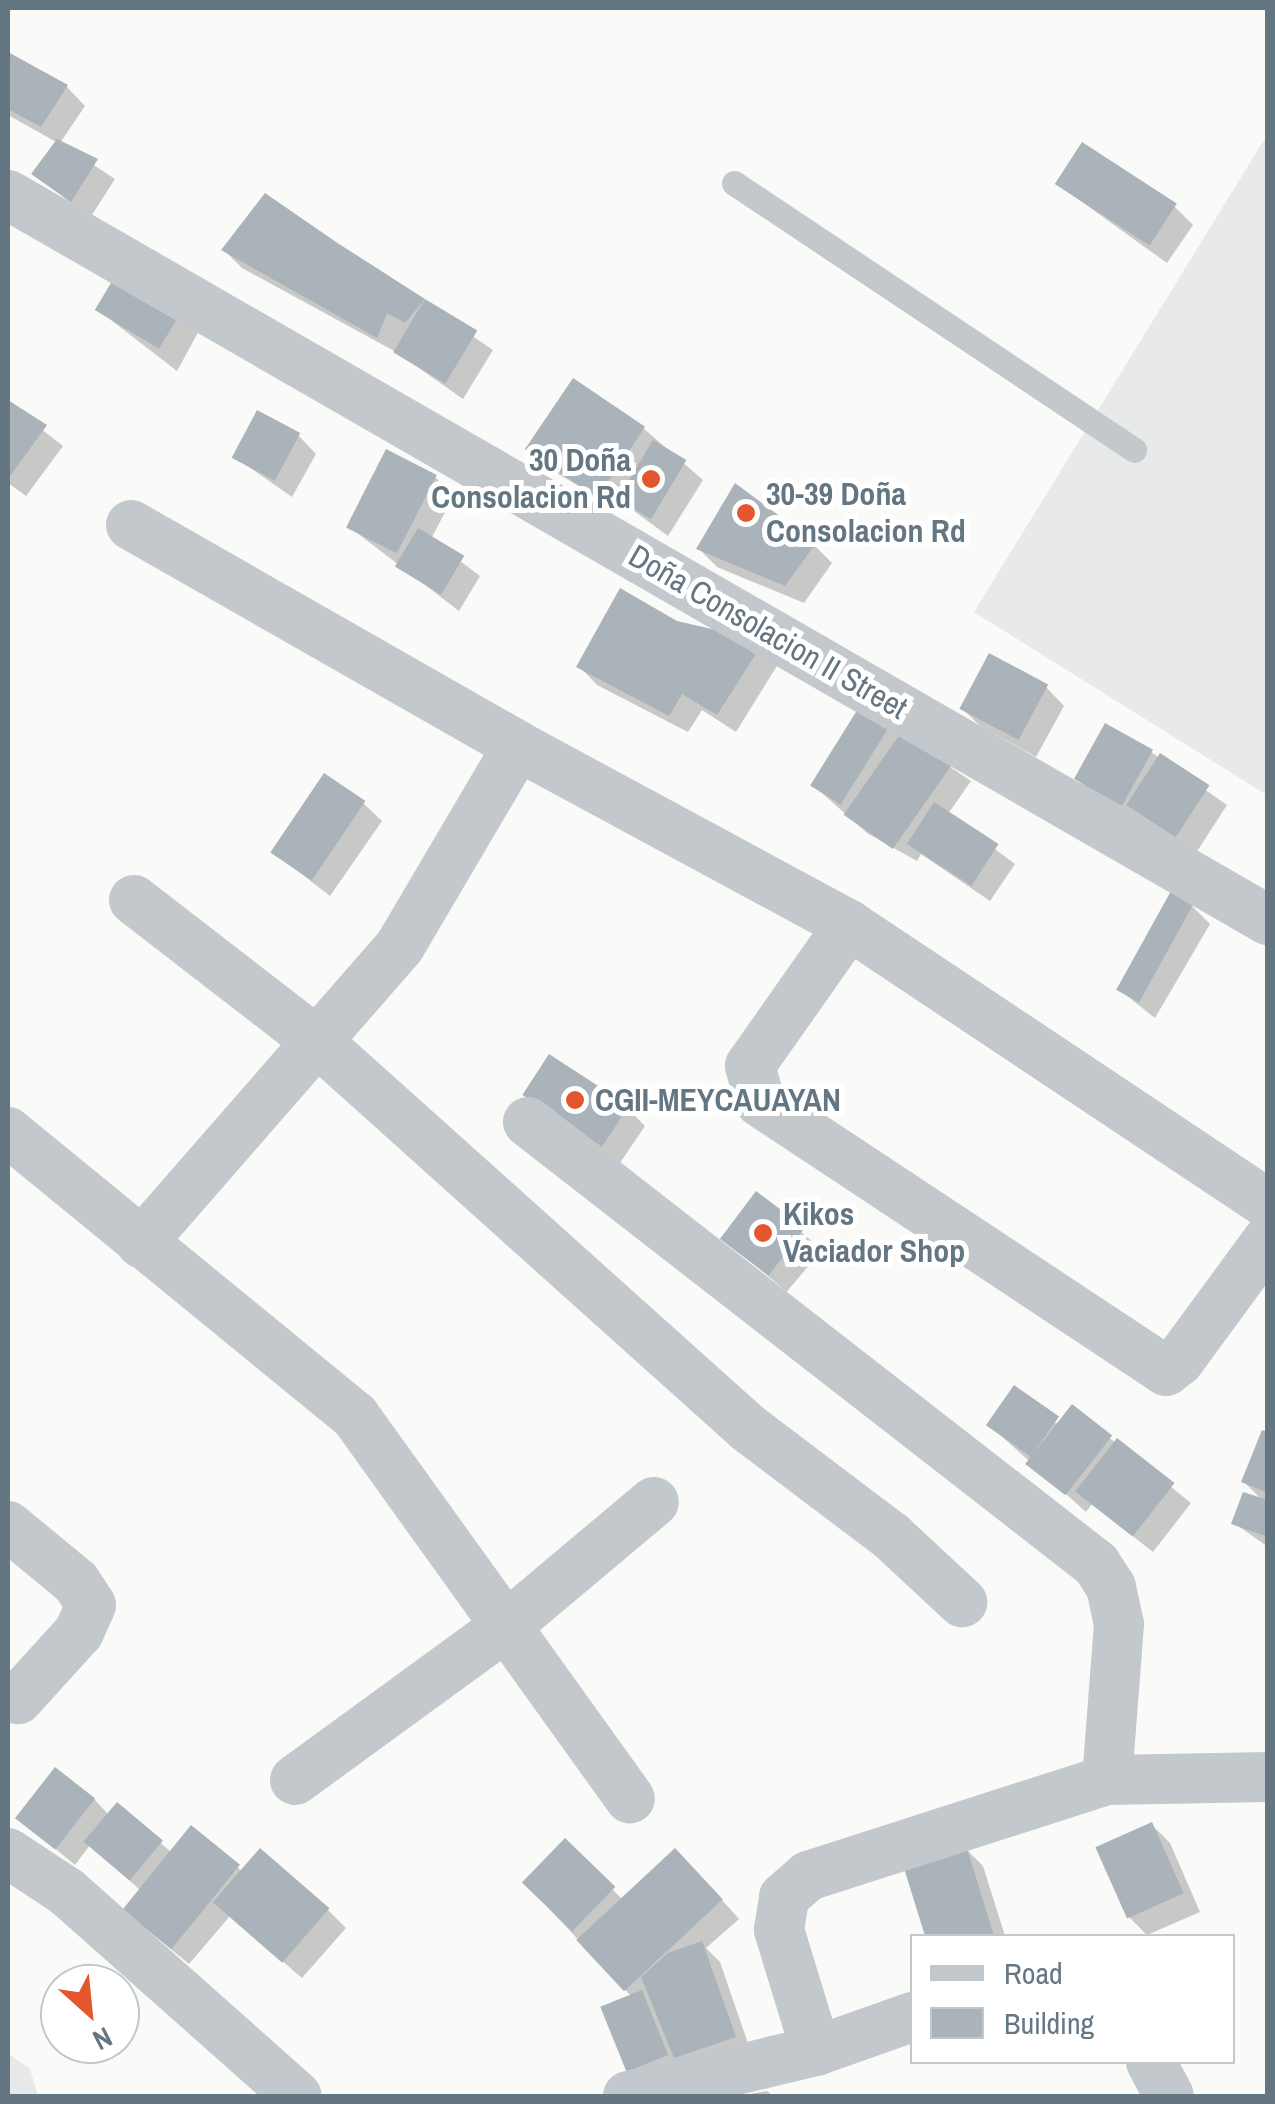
<!DOCTYPE html>
<html>
<head>
<meta charset="utf-8">
<style>
	body { margin:0 }
	#map { position:relative; width:1275px; height:2104px; overflow:hidden; background:#fafaf8; font-family:"Archivo Narrow",sans-serif }
	div>[style] { position:absolute }
	.built>* { inset:0; background:#e8e9e9 }
	.shadow>* { inset:0; background:#0003; transform-origin:0 0 }
	.building>* { inset:0; background:#aab3b9; transform-origin:0 0 }
	.service>* { height:25px; margin:-12.5px; padding:0 12.5px; transform-origin:12.5px; border-radius:12.5px; background:#c3c8cc }
	.minor>* { height:50px; margin:-25px; padding:0 25px; transform-origin:25px; border-radius:25px; background:#c3c8cc }
	.dots>* { width:28px; height:28px; translate:-50% -50%; box-sizing:border-box; border:5px solid #fff; border-radius:50% }
	span { translate:-50% -50%; white-space:nowrap; text-align:center; line-height:1.15; -webkit-text-stroke:10px #fff; paint-order:stroke }
	.poi-label { font-size:32px; color:#657683; font-weight:700 }
	.right { translate:-100% -50%; text-align:right }
	.left { translate:0 -50%; text-align:left }
	.street-label { font-size:32px; color:#657683 }
	.frame { position:absolute; inset:0; border:10px solid #657683; pointer-events:none }
	.legend { position:absolute; left:910px; top:1934px; width:325px; height:130px; box-sizing:border-box; background:#fff; border:2px solid #c1c8cd; margin:0; padding:12px 18px; list-style:none; font-size:30px; color:#657683 }
	.legend li { display:flex; align-items:center; gap:20px; height:50px }
	.legend b { width:50px; border:2px solid #c1c8cd }
	.north { position:absolute; left:40px; top:1964px; width:100px; height:100px; box-sizing:border-box; background:#fff; border:2px solid #c1c8cd; border-radius:50%; rotate:153deg; font-size:28px; font-weight:700; line-height:40px; text-align:center; color:#657683 }
	.north::after { content:''; display:block; margin:auto; width:35px; height:45px; background:#e4572e; clip-path:polygon(50% 0,100% 100%,50% 72%,0 100%) }
</style>
</head>
<body>
<div id="map">
	<div class="built">
		<div style="clip-path:polygon(1267px 135px,1267px 795px,974px 612px)"></div>
		<div style="clip-path:polygon(8px 2053px,30px 2069px,38px 2096px,8px 2096px)"></div>
	</div>
	<div class="shadow">
		<div style="clip-path:polygon(8px 55px,67px 87px,85px 106px,60px 143px,115px 179px,90px 218px,34px 174px,58px 143px,8px 115px)"></div>
		<div style="clip-path:polygon(1057px 184px,1174px 206px,1193px 225px,1167px 263px)"></div>
		<div style="clip-path:polygon(266px 196px,493px 350px,463px 399px,396px 352px,242px 268px,224px 250px)"></div>
		<div style="clip-path:polygon(121px 271px,201px 327px,177px 371px,98px 310px)"></div>
		<div style="clip-path:polygon(8px 403px,63px 446px,26px 496px,8px 483px)"></div>
		<div style="clip-path:polygon(643px 428px,703px 480px,668px 536px,626px 505px,622px 510px,549px 469px,531px 450px)"></div>
		<div style="clip-path:polygon(298px 435px,316px 454px,292px 497px,233px 456px)"></div>
		<div style="clip-path:polygon(435px 477px,454px 495px,431px 539px,480px 576px,459px 611px,348px 526px)"></div>
		<div style="clip-path:polygon(814px 545px,832px 563px,804px 603px,717px 567px,699px 549px)"></div>
		<div style="clip-path:polygon(676px 623px,780px 661px,736px 732px,702px 710px,688px 732px,597px 685px,579px 666px)"></div>
		<div style="clip-path:polygon(1046px 687px,1064px 706px,1036px 757px,980px 726px,962px 708px)"></div>
		<div style="clip-path:polygon(862px 707px,971px 781px,948px 814px,1015px 864px,990px 901px,921px 854px,917px 861px,867px 833px,813px 785px)"></div>
		<div style="clip-path:polygon(1151px 752px,1227px 805px,1196px 853px,1094px 796px,1076px 778px)"></div>
		<div style="clip-path:polygon(363px 803px,382px 821px,330px 896px,273px 852px)"></div>
		<div style="clip-path:polygon(1192px 906px,1210px 924px,1155px 1018px,1117px 988px)"></div>
		<div style="clip-path:polygon(627px 1108px,645px 1126px,620px 1163px,543px 1112px)"></div>
		<div style="left:757px;top:1195px;width:85px;height:55px;rotate:40deg"></div>
		<div style="clip-path:polygon(1072px 1408px,1191px 1503px,1153px 1552px,1092px 1504px,1086px 1512px,988px 1424px,1061px 1423px)"></div>
		<div style="clip-path:polygon(1268px 1434px,1268px 1547px,1234px 1523px,1264px 1502px,1244px 1482px)"></div>
		<div style="clip-path:polygon(94px 1799px,109px 1815px,117px 1805px,171px 1852px,192px 1828px,243px 1872px,328px 1910px,346px 1928px,302px 1978px,230px 1916px,189px 1964px,143px 1926px,140px 1890px,90px 1845px,75px 1865px,18px 1818px)"></div>
		<div style="clip-path:polygon(1152px 1825px,1170px 1843px,1200px 1912px,1147px 1935px,1129px 1917px)"></div>
		<div style="clip-path:polygon(565px 1842px,622px 1899px,694px 1869px,739px 1919px,706px 1948px,720px 1962px,752px 2055px,628px 2071px,632px 1997px,524px 1882px)"></div>
		<div style="clip-path:polygon(965px 1848px,983px 1866px,1005px 1936px,928px 1936px,906px 1866px)"></div>
		<div style="clip-path:polygon(767px 2091px,773px 2096px,738px 2096px)"></div>
	</div>
	<div class="building">
		<div style="clip-path:polygon(8px 52px,68px 85px,41px 127px,8px 109px)"></div>
		<div style="clip-path:polygon(57px 139px,98px 159px,71px 202px,31px 174px)"></div>
		<div style="left:1082px;top:142px;width:113px;height:50px;rotate:33deg"></div>
		<div style="clip-path:polygon(265px 193px,336px 242px,425px 299px,405px 323px,387px 313px,377px 338px,221px 250px)"></div>
		<div style="left:120px;top:268px;width:75px;height:49px;rotate:31deg"></div>
		<div style="left:425px;top:299px;width:61px;height:62px;rotate:31deg"></div>
		<div style="left:573px;top:378px;width:87px;height:86px;rotate:34deg"></div>
		<div style="clip-path:polygon(8px 400px,47px 425px,8px 479px)"></div>
		<div style="left:257px;top:410px;width:49px;height:54px;rotate:28deg"></div>
		<div style="left:653px;top:440px;width:39px;height:69px;rotate:31deg"></div>
		<div style="left:386px;top:449px;width:57px;height:88px;rotate:27deg"></div>
		<div style="clip-path:polygon(735px 483px,816px 543px,785px 586px,696px 549px)"></div>
		<div style="left:418px;top:528px;width:54px;height:45px;rotate:31deg"></div>
		<div style="clip-path:polygon(620px 588px,677px 621px,764px 641px,717px 715px,682px 694px,669px 716px,576px 667px)"></div>
		<div style="left:989px;top:653px;width:67px;height:63px;rotate:28deg"></div>
		<div style="left:861px;top:704px;width:36px;height:96px;rotate:32deg"></div>
		<div style="left:1105px;top:723px;width:55px;height:64px;rotate:29deg"></div>
		<div style="left:905px;top:727px;width:60px;height:107px;rotate:35deg"></div>
		<div style="left:1160px;top:753px;width:59px;height:62px;rotate:33deg"></div>
		<div style="left:324px;top:773px;width:50px;height:96px;rotate:34deg"></div>
		<div style="left:934px;top:802px;width:77px;height:50px;rotate:33deg"></div>
		<div style="left:1171px;top:891px;width:26px;height:113px;rotate:29deg"></div>
		<div style="left:549px;top:1054px;width:95px;height:49px;rotate:33deg"></div>
		<div style="left:756px;top:1191px;width:61px;height:60px;rotate:37deg"></div>
		<div style="left:1014px;top:1385px;width:55px;height:49px;rotate:35deg"></div>
		<div style="left:1072px;top:1404px;width:51px;height:76px;rotate:38deg"></div>
		<div style="clip-path:polygon(1262px 1430px,1268px 1432px,1268px 1493px,1241px 1482px)"></div>
		<div style="left:1117px;top:1438px;width:73px;height:68px;rotate:38deg"></div>
		<div style="clip-path:polygon(1243px 1492px,1268px 1500px,1268px 1537px,1231px 1524px)"></div>
		<div style="left:55px;top:1767px;width:51px;height:65px;rotate:38deg"></div>
		<div style="left:117px;top:1802px;width:60px;height:52px;rotate:40deg"></div>
		<div style="left:1152px;top:1822px;width:78px;height:62px;rotate:66deg"></div>
		<div style="left:191px;top:1825px;width:63px;height:109px;rotate:39deg"></div>
		<div style="left:565px;top:1838px;width:70px;height:62px;rotate:44deg"></div>
		<div style="clip-path:polygon(966px 1845px,994px 1936px,925px 1936px,903px 1865px)"></div>
		<div style="left:260px;top:1848px;width:92px;height:72px;rotate:41deg"></div>
		<div style="left:675px;top:1848px;width:70px;height:135px;rotate:47deg"></div>
		<div style="clip-path:polygon(702px 1941px,736px 2037px,674px 2058px,641px 1977px,668px 1953px)"></div>
		<div style="left:642px;top:1990px;width:70px;height:45px;rotate:68deg"></div>
	</div>
	<div class="service">
		<div style="left:734px;top:183px;width:481px;rotate:33.7deg"></div>
	</div>
	<div class="minor">
		<div style="left:8px;top:195px;width:1454px;rotate:29.92deg"></div>
		<div style="left:131px;top:525px;width:446px;rotate:29.7deg"></div>
		<div style="left:518px;top:746px;width:376px;rotate:28.4deg"></div>
		<div style="left:849px;top:925px;width:503px;rotate:33.66deg"></div>
		<div style="left:134px;top:900px;width:234px;rotate:37.7deg"></div>
		<div style="left:319px;top:1043px;width:576px;rotate:41.91deg"></div>
		<div style="left:748px;top:1428px;width:181px;rotate:37.1deg"></div>
		<div style="left:892px;top:1537px;width:96px;rotate:42.9deg"></div>
		<div style="left:849px;top:925px;width:172px;rotate:125.1deg"></div>
		<div style="left:750px;top:1066px;width:37px;rotate:74deg"></div>
		<div style="left:760px;top:1102px;width:487px;rotate:33.5deg"></div>
		<div style="left:1166px;top:1371px;width:16px;rotate:-38deg"></div>
		<div style="left:1179px;top:1361px;width:150px;rotate:-53.7deg"></div>
		<div style="left:528px;top:1122px;width:720px;rotate:37.89deg"></div>
		<div style="left:1096px;top:1564px;width:27px;rotate:57deg"></div>
		<div style="left:1111px;top:1587px;width:38px;rotate:78deg"></div>
		<div style="left:1119px;top:1624px;width:156px;rotate:94.4deg"></div>
		<div style="left:8px;top:1132px;width:448px;rotate:39.3deg"></div>
		<div style="left:355px;top:1416px;width:471px;rotate:54.3deg"></div>
		<div style="left:141px;top:1243px;width:394px;rotate:-48.9deg"></div>
		<div style="left:400px;top:946px;width:232px;rotate:-59.5deg"></div>
		<div style="left:8px;top:1526px;width:88px;rotate:39.5deg"></div>
		<div style="left:76px;top:1582px;width:27px;rotate:57deg"></div>
		<div style="left:91px;top:1605px;width:30px;rotate:114deg"></div>
		<div style="left:79px;top:1632px;width:91px;rotate:132.3deg"></div>
		<div style="left:295px;top:1780px;width:261px;rotate:-36.1deg"></div>
		<div style="left:506px;top:1626px;width:193px;rotate:-40deg"></div>
		<div style="left:8px;top:1853px;width:71px;rotate:33.5deg"></div>
		<div style="left:67px;top:1892px;width:307px;rotate:41.6deg"></div>
		<div style="left:816px;top:2051px;width:127px;rotate:-107deg"></div>
		<div style="left:779px;top:1930px;width:33px;rotate:-81deg"></div>
		<div style="left:784px;top:1897px;width:32px;rotate:-41deg"></div>
		<div style="left:808px;top:1876px;width:314px;rotate:-17.8deg"></div>
		<div style="left:1107px;top:1780px;width:161px;rotate:-1.1deg"></div>
		<div style="left:1151px;top:2062px;width:38px;rotate:62deg"></div>
		<div style="left:628px;top:2096px;width:193px;rotate:-13.5deg"></div>
		<div style="left:816px;top:2051px;width:102px;rotate:-19.5deg"></div>
	</div>
	<div class="dots">
		<div style="left:651px;top:479px;background:#e4572e"></div>
		<div style="left:746px;top:513px;background:#e4572e"></div>
		<div style="left:575px;top:1100px;background:#e4572e"></div>
		<div style="left:763px;top:1233px;background:#e4572e"></div>
	</div>
	<div class="poi-label">
		<span class="right" style="left:631px;top:479px">30 Doña<br>Consolacion Rd</span>
		<span class="left" style="left:766px;top:513px">30-39 Doña<br>Consolacion Rd</span>
		<span class="left" style="left:595px;top:1100px">CGII-MEYCAUAYAN</span>
		<span class="left" style="left:783px;top:1233px">Kikos<br>Vaciador Shop</span>
	</div>
	<div class="street-label">
		<span style="left:768px;top:632px;rotate:30deg">Doña Consolacion II Street</span>
	</div>
	<div class="frame"></div>
	<ul class="legend">
	<li><b style="height:12px;background:#c3c8cc"></b>Road</li>
	<li><b style="height:28px;background:#aab3b9"></b>Building</li>
	</ul>
	<div class="north">N</div>
</div>
</body>
</html>
